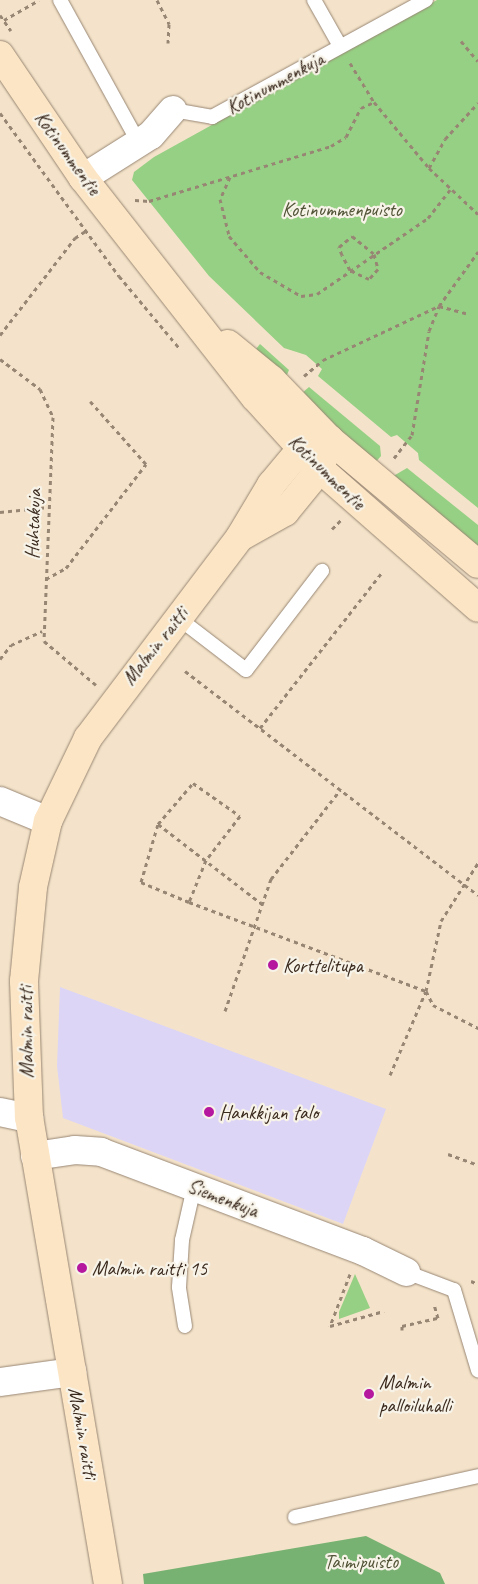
<!DOCTYPE html>
<html>
<head>
<meta charset="utf-8">
<style>
	body { margin:0 }
	#map { position:relative; width:478px; height:1584px; overflow:hidden; background:#f4e3ca; font-family:Caveat,sans-serif }
	div>[style] { position:absolute }
	.built>* { inset:0; background:#ddd5f6 }
	.green>* { inset:0; background:#96d084 }
	.forest>* { inset:0; background:#78b272 }
	.path>* { height:3px; margin-top:-1.5px; transform-origin:0; background:repeating-linear-gradient(90deg,#988674 0 4px,transparent 0 8px) }
	.roads { filter:drop-shadow(0 0 1px #988674) drop-shadow(0 0 1px #988674) }
	.lane>* { height:14px; margin:-7px; padding:0 7px; transform-origin:7px; border-radius:7px; background:#fff }
	.street>* { height:28px; margin:-14px; padding:0 14px; transform-origin:14px; border-radius:14px; background:#fff }
	.secondary>* { height:28px; margin:-14px; padding:0 14px; transform-origin:14px; border-radius:14px; background:#fce5c4 }
	.dots>* { width:14px; height:14px; translate:-50% -50%; box-sizing:border-box; border:2px solid #f7f3e8; border-radius:50% }
	span { translate:-50% -50%; white-space:nowrap; text-align:center; line-height:1.15; -webkit-text-stroke:4.5px #f7f3e8; paint-order:stroke }
	.street-label { font-size:20px; color:#3b2a1e }
	.park-label { font-size:20px; color:#525438 }
	.poi-label { font-size:20px; color:#3b2a1e }
	.left { translate:0 -50%; text-align:left }
</style>
</head>
<body>
<div id="map">
	<div class="built">
		<div style="clip-path:polygon(60px 987px,386px 1109px,343px 1224px,63px 1118px,57px 1066px)"></div>
	</div>
	<div class="green">
		<div style="clip-path:polygon(437px 0,478px 0,478px 508px,419px 460px,418px 453px,397px 435px,391px 437px,318px 376px,322px 369px,306px 355px,284px 348px,209px 276px,132px 180px,134px 172px,154px 157px)"></div>
		<div style="clip-path:polygon(260px 344px,289px 370px,285px 379px,256px 349px)"></div>
		<div style="clip-path:polygon(309px 387px,380px 446px,381px 456px,374px 464px,301px 394px)"></div>
		<div style="clip-path:polygon(407px 468px,478px 525px,478px 551px,390px 478px)"></div>
		<div style="clip-path:polygon(355px 1274px,370px 1308px,339px 1319px,339px 1312px)"></div>
	</div>
	<div class="forest">
		<div style="clip-path:polygon(366px 1536px,440px 1573px,445px 1584px,144px 1584px,143px 1574px)"></div>
	</div>
	<div class="path">
		<div style="left:157px;top:0;width:27px;rotate:63deg"></div>
		<div style="left:169px;top:24px;width:19px;rotate:93deg"></div>
		<div style="left:0;top:15px;width:19px;rotate:55deg"></div>
		<div style="left:4px;top:20px;width:40px;rotate:-29.7deg"></div>
		<div style="left:461px;top:41px;width:26px;rotate:50deg"></div>
		<div style="left:350px;top:63px;width:46px;rotate:58.4deg"></div>
		<div style="left:374px;top:102px;width:86px;rotate:50.2deg"></div>
		<div style="left:429px;top:168px;width:67px;rotate:43.2deg"></div>
		<div style="left:0;top:113px;width:202px;rotate:53.9deg"></div>
		<div style="left:119px;top:276px;width:95px;rotate:50.1deg"></div>
		<div style="left:429px;top:168px;width:33px;rotate:-61deg"></div>
		<div style="left:445px;top:139px;width:49px;rotate:-47.5deg"></div>
		<div style="left:230px;top:177px;width:24px;rotate:114deg"></div>
		<div style="left:220px;top:199px;width:38px;rotate:76deg"></div>
		<div style="left:229px;top:236px;width:48px;rotate:49.3deg"></div>
		<div style="left:260px;top:272px;width:48px;rotate:30.3deg"></div>
		<div style="left:301px;top:296px;width:16px;rotate:-7deg"></div>
		<div style="left:317px;top:294px;width:135px;rotate:-34.4deg"></div>
		<div style="left:428px;top:218px;width:36px;rotate:-52deg"></div>
		<div style="left:135px;top:200px;width:14px;rotate:4deg"></div>
		<div style="left:149px;top:201px;width:190px;rotate:-16.8deg"></div>
		<div style="left:331px;top:146px;width:17px;rotate:-31deg"></div>
		<div style="left:346px;top:137px;width:33px;rotate:-63deg"></div>
		<div style="left:361px;top:108px;width:14px;rotate:-25deg"></div>
		<div style="left:352px;top:236px;width:28px;rotate:39deg"></div>
		<div style="left:374px;top:254px;width:16px;rotate:75deg"></div>
		<div style="left:378px;top:269px;width:13px;rotate:132deg"></div>
		<div style="left:369px;top:279px;width:21px;rotate:-155deg"></div>
		<div style="left:350px;top:270px;width:17px;rotate:-118deg"></div>
		<div style="left:342px;top:255px;width:9px;rotate:-111deg"></div>
		<div style="left:339px;top:247px;width:17px;rotate:-40deg"></div>
		<div style="left:0;top:335px;width:123px;rotate:-52.3deg"></div>
		<div style="left:75px;top:238px;width:14px;rotate:-34deg"></div>
		<div style="left:0;top:359px;width:50px;rotate:36.9deg"></div>
		<div style="left:40px;top:389px;width:31px;rotate:65deg"></div>
		<div style="left:53px;top:417px;width:224px;rotate:92.3deg"></div>
		<div style="left:44px;top:641px;width:68px;rotate:40.2deg"></div>
		<div style="left:304px;top:376px;width:25px;rotate:-40deg"></div>
		<div style="left:323px;top:360px;width:128px;rotate:-25deg"></div>
		<div style="left:439px;top:306px;width:67px;rotate:-54.2deg"></div>
		<div style="left:394px;top:458px;width:29px;rotate:-52deg"></div>
		<div style="left:412px;top:435px;width:105px;rotate:-80.7deg"></div>
		<div style="left:429px;top:331px;width:27px;rotate:-68deg"></div>
		<div style="left:439px;top:306px;width:28px;rotate:15deg"></div>
		<div style="left:0;top:512px;width:49px;rotate:-5.8deg"></div>
		<div style="left:332px;top:529px;width:13px;rotate:-45deg"></div>
		<div style="left:46px;top:579px;width:23px;rotate:-29deg"></div>
		<div style="left:66px;top:568px;width:131px;rotate:-52.4deg"></div>
		<div style="left:146px;top:464px;width:84px;rotate:-131.6deg"></div>
		<div style="left:0;top:659px;width:18px;rotate:-52deg"></div>
		<div style="left:11px;top:645px;width:34px;rotate:-24deg"></div>
		<div style="left:185px;top:671px;width:369px;rotate:37.4deg"></div>
		<div style="left:260px;top:728px;width:199px;rotate:-51.9deg"></div>
		<div style="left:193px;top:783px;width:57px;rotate:35.1deg"></div>
		<div style="left:240px;top:816px;width:56px;rotate:127.7deg"></div>
		<div style="left:206px;top:860px;width:45px;rotate:112deg"></div>
		<div style="left:189px;top:902px;width:52px;rotate:-157.4deg"></div>
		<div style="left:141px;top:882px;width:60px;rotate:-73.7deg"></div>
		<div style="left:158px;top:824px;width:54px;rotate:-49.5deg"></div>
		<div style="left:158px;top:824px;width:131px;rotate:37.6deg"></div>
		<div style="left:189px;top:902px;width:253px;rotate:20.6deg"></div>
		<div style="left:426px;top:991px;width:16px;rotate:63deg"></div>
		<div style="left:433px;top:1005px;width:51px;rotate:27.1deg"></div>
		<div style="left:225px;top:1011px;width:140px;rotate:-70.8deg"></div>
		<div style="left:271px;top:879px;width:113px;rotate:-52.2deg"></div>
		<div style="left:390px;top:1075px;width:91px;rotate:-66.8deg"></div>
		<div style="left:426px;top:991px;width:72px;rotate:-77.9deg"></div>
		<div style="left:441px;top:921px;width:69px;rotate:-57.5deg"></div>
		<div style="left:448px;top:1154px;width:32px;rotate:20deg"></div>
		<div style="left:350px;top:1274px;width:56px;rotate:111deg"></div>
		<div style="left:330px;top:1326px;width:56px;rotate:-15.5deg"></div>
		<div style="left:471px;top:1281px;width:8px;rotate:23deg"></div>
		<div style="left:402px;top:1330px;width:4px;rotate:-90deg"></div>
		<div style="left:402px;top:1326px;width:37px;rotate:-13deg"></div>
		<div style="left:438px;top:1318px;width:15px;rotate:-106deg"></div>
	</div>
	<div class="roads">
		<div class="lane">
			<div style="left:60px;top:0;width:163px;rotate:61.1deg"></div>
			<div style="left:314px;top:0;width:53px;rotate:60.5deg"></div>
			<div style="left:173px;top:110px;width:40px;rotate:10deg"></div>
			<div style="left:212px;top:117px;width:244px;rotate:-28.7deg"></div>
			<div style="left:177px;top:617px;width:87px;rotate:37.5deg"></div>
			<div style="left:246px;top:670px;width:125px;rotate:-52.5deg"></div>
			<div style="left:406px;top:1272px;width:51px;rotate:20.6deg"></div>
			<div style="left:454px;top:1290px;width:84px;rotate:73.3deg"></div>
			<div style="left:185px;top:1326px;width:39px;rotate:-99deg"></div>
			<div style="left:179px;top:1287px;width:47px;rotate:-86.3deg"></div>
			<div style="left:182px;top:1240px;width:54px;rotate:-77.2deg"></div>
			<div style="left:295px;top:1517px;width:188px;rotate:-12.6deg"></div>
		</div>
		<div class="street">
			<div style="left:83px;top:178px;width:80px;rotate:-32.3deg"></div>
			<div style="left:151px;top:135px;width:33px;rotate:-49deg"></div>
			<div style="left:0;top:801px;width:52px;rotate:22.6deg"></div>
			<div style="left:0;top:1112px;width:30px;rotate:12deg"></div>
			<div style="left:35px;top:1156px;width:40px;rotate:-8.5deg"></div>
			<div style="left:75px;top:1150px;width:26px;rotate:4deg"></div>
			<div style="left:101px;top:1152px;width:280px;rotate:20.7deg"></div>
			<div style="left:363px;top:1251px;width:48px;rotate:26deg"></div>
			<div style="left:0;top:1382px;width:73px;rotate:-7.9deg"></div>
		</div>
		<div class="secondary">
			<div style="left:0;top:55px;width:148px;rotate:56deg"></div>
			<div style="left:83px;top:178px;width:278px;rotate:51.9deg"></div>
			<div style="left:255px;top:397px;width:97px;rotate:47.9deg"></div>
			<div style="left:320px;top:469px;width:210px;rotate:41.3deg"></div>
			<div style="left:228px;top:344px;width:57px;rotate:39.3deg"></div>
			<div style="left:272px;top:380px;width:82px;rotate:46deg"></div>
			<div style="left:329px;top:439px;width:194px;rotate:40deg"></div>
			<div style="left:242px;top:536px;width:49px;rotate:-29.2deg"></div>
			<div style="left:285px;top:512px;width:55px;rotate:-50.9deg"></div>
			<div style="left:320px;top:469px;width:17px;rotate:-73deg"></div>
			<div style="left:108px;top:1584px;width:473px;rotate:-99.6deg"></div>
			<div style="left:29px;top:1118px;width:137px;rotate:-92.1deg"></div>
			<div style="left:24px;top:981px;width:94px;rotate:-84.5deg"></div>
			<div style="left:33px;top:887px;width:68px;rotate:-77.2deg"></div>
			<div style="left:48px;top:821px;width:92px;rotate:-64.3deg"></div>
			<div style="left:88px;top:738px;width:252px;rotate:-52.9deg"></div>
			<div style="left:240px;top:537px;width:61px;rotate:-59.2deg"></div>
			<div style="left:271px;top:485px;width:47px;rotate:-50.2deg"></div>
			<div style="left:301px;top:449px;width:30px;rotate:-20deg"></div>
		</div>
	</div>
	<div class="dots">
		<div style="left:273px;top:965px;background:#b5179e"></div>
		<div style="left:209px;top:1112px;background:#b5179e"></div>
		<div style="left:82px;top:1268px;background:#b5179e"></div>
		<div style="left:369px;top:1394px;background:#b5179e"></div>
	</div>
	<div class="street-label">
		<span style="left:275px;top:83px;rotate:-29deg">Kotinummenkuja</span>
		<span style="left:68px;top:153px;rotate:54deg">Kotinummentie</span>
		<span style="left:327px;top:472px;rotate:44deg">Kotinummentie</span>
		<span style="left:33px;top:524px;rotate:-88deg">Huhtakuja</span>
		<span style="left:155px;top:646px;rotate:-52deg">Malmin raitti</span>
		<span style="left:26px;top:1032px;rotate:-91deg">Malmin raitti</span>
		<span style="left:223px;top:1198px;rotate:21deg">Siemenkuja</span>
		<span style="left:83px;top:1433px;rotate:80deg">Malmin raitti</span>
	</div>
	<div class="park-label">
		<span style="left:342px;top:209px">Kotinummenpuisto</span>
		<span style="left:361px;top:1561px">Taimipuisto</span>
	</div>
	<div class="poi-label">
		<span class="left" style="left:283px;top:965px">Korttelitupa</span>
		<span class="left" style="left:219px;top:1112px">Hankkijan talo</span>
		<span class="left" style="left:92px;top:1268px">Malmin raitti 15</span>
		<span class="left" style="left:379px;top:1394px">Malmin<br>palloiluhalli</span>
	</div>
</div>
</body>
</html>
